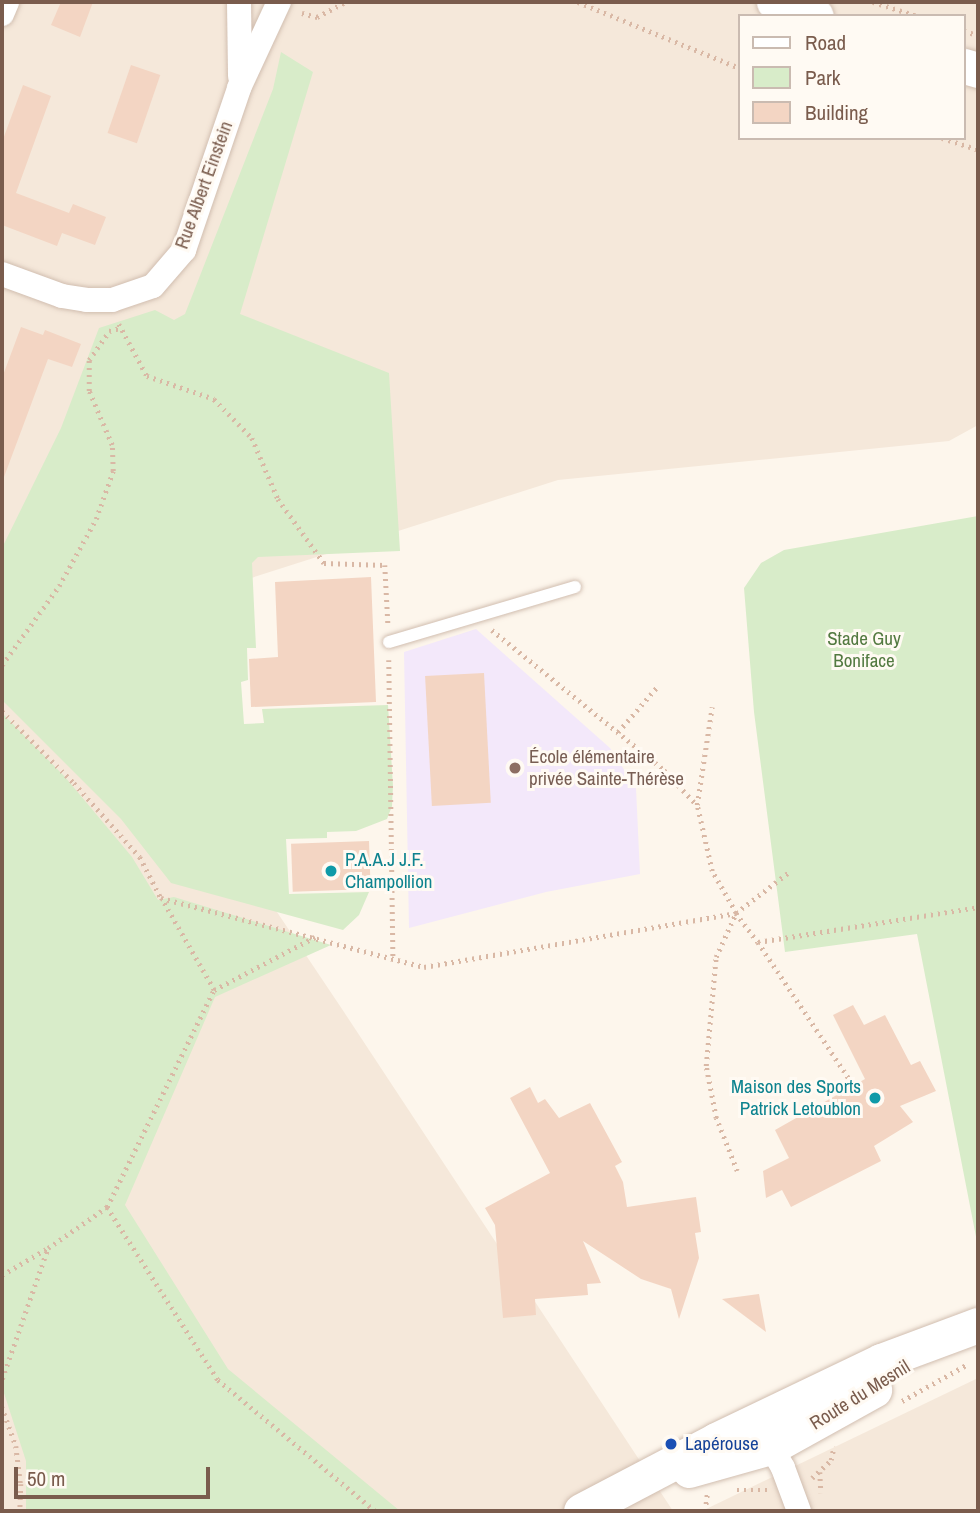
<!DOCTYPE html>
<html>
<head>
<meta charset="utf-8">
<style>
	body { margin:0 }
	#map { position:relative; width:980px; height:1513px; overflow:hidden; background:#fdf6ec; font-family:"Archivo Narrow",sans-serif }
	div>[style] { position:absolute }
	.residential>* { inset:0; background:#f5e8da }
	.education>* { inset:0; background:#f3e8fa }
	.green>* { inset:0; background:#d8ecc9 }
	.building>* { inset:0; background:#f3d5c3; transform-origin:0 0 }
	.path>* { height:4.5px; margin-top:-2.25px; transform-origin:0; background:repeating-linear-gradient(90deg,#d9b8a5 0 2px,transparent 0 7px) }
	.roads { filter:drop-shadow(0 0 2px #d1beb0) drop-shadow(0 0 2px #d1beb0) }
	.lane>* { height:12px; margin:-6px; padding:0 6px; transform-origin:6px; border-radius:6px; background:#fff }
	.street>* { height:24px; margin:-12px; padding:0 12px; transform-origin:12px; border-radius:12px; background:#fff }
	.secondary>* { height:35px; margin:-17.5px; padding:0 17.5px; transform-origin:17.5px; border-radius:17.5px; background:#fff }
	.dots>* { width:19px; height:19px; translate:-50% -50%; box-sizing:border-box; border:4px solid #fffaf3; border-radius:50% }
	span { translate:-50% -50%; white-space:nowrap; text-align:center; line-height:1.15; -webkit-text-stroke:6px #fffaf3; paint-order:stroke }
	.street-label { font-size:19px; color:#7a5c4d }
	.park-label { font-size:19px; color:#537a41 }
	.education-label { font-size:19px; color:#785e54 }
	.left { translate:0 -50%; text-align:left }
	.culture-label { font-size:19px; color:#0d838f }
	.right { translate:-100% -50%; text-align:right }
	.transit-label { font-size:19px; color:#164399 }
	.frame { position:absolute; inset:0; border:4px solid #7a5c4d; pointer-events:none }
	.legend { position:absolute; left:738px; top:14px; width:228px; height:126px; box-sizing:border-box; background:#fffaf3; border:2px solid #cabbb1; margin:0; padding:9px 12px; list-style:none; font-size:21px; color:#7a5c4d }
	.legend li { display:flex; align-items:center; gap:14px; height:35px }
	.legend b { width:35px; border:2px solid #cabbb1 }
	.scale { position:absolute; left:14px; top:1467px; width:196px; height:32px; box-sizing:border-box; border:4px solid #7a5c4d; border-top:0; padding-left:9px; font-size:21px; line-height:24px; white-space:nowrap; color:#7a5c4d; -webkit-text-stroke:5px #fffaf3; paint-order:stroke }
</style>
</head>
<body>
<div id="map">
	<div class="residential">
		<div style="clip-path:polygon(evenodd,2px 2px,978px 2px,978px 425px,949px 441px,558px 480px,88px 630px,342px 1009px,673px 1511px,2px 1511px,2px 2px,740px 16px,964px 16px,964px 138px,740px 138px,740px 16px)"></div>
		<div style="clip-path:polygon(978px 1378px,978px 1511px,702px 1511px)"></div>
	</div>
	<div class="education">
		<div style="clip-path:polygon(476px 629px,610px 748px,636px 788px,640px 874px,546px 892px,409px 928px,404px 652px)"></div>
	</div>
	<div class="green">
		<div style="clip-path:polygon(281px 52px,313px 72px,240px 314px,389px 373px,400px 551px,258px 557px,252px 563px,256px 648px,247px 648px,248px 680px,241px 682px,244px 724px,264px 723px,262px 709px,388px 705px,393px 786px,392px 806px,387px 819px,356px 831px,327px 832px,327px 838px,286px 839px,289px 894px,369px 892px,359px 915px,343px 930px,171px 883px,121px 819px,2px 700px,2px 548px,61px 428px,99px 328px,155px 310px,174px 320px,185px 314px,273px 89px)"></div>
		<div style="clip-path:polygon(978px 516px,978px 1247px,917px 934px,785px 952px,754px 712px,744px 588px,761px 563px,784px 550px)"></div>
		<div style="clip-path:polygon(2px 713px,65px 777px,132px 857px,158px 900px,174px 897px,331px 945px,215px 997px,125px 1205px,228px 1369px,400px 1511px,26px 1511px,26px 1461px,2px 1387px)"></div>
	</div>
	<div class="building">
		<div style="clip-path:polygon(61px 2px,93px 2px,80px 37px,51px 25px)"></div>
		<div style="left:131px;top:65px;width:31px;height:72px;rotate:19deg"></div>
		<div style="clip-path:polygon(23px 85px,51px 96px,16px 193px,69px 213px,73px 204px,106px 217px,95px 245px,62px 233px,57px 246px,2px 225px,2px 142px)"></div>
		<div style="clip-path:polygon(21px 327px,43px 335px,45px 330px,81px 344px,72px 367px,48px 359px,4px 477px,2px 378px)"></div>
		<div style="clip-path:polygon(371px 577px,376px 702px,251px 707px,249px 659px,278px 657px,275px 582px)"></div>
		<div style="left:484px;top:673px;width:130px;height:59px;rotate:87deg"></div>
		<div style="left:369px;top:841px;width:48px;height:78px;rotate:88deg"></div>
		<div style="clip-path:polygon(853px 1005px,864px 1025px,885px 1015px,911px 1065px,920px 1061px,936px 1091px,900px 1106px,913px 1122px,874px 1146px,881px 1161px,791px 1207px,782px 1190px,766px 1198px,763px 1171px,789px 1158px,775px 1130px,865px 1079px,833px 1015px)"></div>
		<div style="clip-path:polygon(530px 1087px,538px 1103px,545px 1099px,559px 1118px,590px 1103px,622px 1162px,615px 1166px,623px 1182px,627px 1207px,696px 1197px,701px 1232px,695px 1233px,699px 1258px,679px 1319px,671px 1289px,641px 1279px,583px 1241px,601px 1283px,587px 1284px,588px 1295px,535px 1299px,536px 1315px,503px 1318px,495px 1225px,485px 1208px,550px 1173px,510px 1098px)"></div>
		<div style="clip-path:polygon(759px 1294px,766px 1332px,722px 1299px)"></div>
	</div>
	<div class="path">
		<div style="left:578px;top:2px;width:175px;rotate:22.2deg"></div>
		<div style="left:873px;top:2px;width:46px;rotate:17.7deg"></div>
		<div style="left:302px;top:13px;width:16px;rotate:15deg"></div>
		<div style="left:317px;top:17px;width:32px;rotate:-28deg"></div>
		<div style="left:964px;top:31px;width:15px;rotate:16deg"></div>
		<div style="left:942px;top:138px;width:38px;rotate:18deg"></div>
		<div style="left:119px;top:324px;width:59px;rotate:61.7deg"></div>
		<div style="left:147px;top:376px;width:71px;rotate:18.9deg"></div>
		<div style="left:214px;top:399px;width:54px;rotate:45.7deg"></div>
		<div style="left:252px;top:438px;width:66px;rotate:66.9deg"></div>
		<div style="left:278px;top:499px;width:79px;rotate:54.3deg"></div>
		<div style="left:324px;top:563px;width:61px;rotate:1.9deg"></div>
		<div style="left:385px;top:565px;width:58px;rotate:87deg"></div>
		<div style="left:492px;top:630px;width:222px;rotate:39.1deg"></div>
		<div style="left:664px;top:770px;width:48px;rotate:46.7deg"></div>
		<div style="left:389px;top:660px;width:299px;rotate:89.2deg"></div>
		<div style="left:2px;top:665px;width:97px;rotate:-54.2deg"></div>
		<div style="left:59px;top:586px;width:77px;rotate:-61.1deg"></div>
		<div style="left:96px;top:519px;width:51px;rotate:-70.5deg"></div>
		<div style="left:113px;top:471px;width:26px;rotate:-92deg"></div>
		<div style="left:112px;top:445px;width:59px;rotate:-113.1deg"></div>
		<div style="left:89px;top:391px;width:31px;rotate:-90deg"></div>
		<div style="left:89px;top:360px;width:35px;rotate:-55deg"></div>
		<div style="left:109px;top:331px;width:11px;rotate:-15deg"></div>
		<div style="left:2px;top:711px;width:102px;rotate:45deg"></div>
		<div style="left:74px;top:783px;width:99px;rotate:48.3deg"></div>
		<div style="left:140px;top:857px;width:46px;rotate:62.9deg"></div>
		<div style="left:161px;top:898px;width:272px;rotate:14.7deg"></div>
		<div style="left:424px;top:967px;width:317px;rotate:-9.8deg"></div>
		<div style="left:736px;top:913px;width:48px;rotate:-119.7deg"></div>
		<div style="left:712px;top:871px;width:68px;rotate:-102.8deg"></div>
		<div style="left:697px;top:805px;width:99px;rotate:-81.3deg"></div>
		<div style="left:618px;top:732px;width:60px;rotate:-49.1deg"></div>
		<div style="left:736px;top:913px;width:67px;rotate:-37.7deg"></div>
		<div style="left:758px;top:942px;width:173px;rotate:56.3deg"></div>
		<div style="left:214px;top:990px;width:114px;rotate:-27.7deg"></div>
		<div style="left:737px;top:1171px;width:57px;rotate:-111.6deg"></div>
		<div style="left:716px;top:1118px;width:53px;rotate:-100.9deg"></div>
		<div style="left:706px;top:1066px;width:109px;rotate:-84.8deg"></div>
		<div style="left:716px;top:957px;width:48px;rotate:-65.6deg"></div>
		<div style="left:736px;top:913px;width:36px;rotate:53deg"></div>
		<div style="left:758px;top:942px;width:223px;rotate:-9deg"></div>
		<div style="left:107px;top:1207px;width:206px;rotate:57.3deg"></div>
		<div style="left:218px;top:1380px;width:204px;rotate:39.8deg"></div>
		<div style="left:2px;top:1275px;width:53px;rotate:-30.4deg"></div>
		<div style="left:48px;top:1248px;width:72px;rotate:-34.8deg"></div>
		<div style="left:107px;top:1207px;width:242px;rotate:-63.8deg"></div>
		<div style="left:214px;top:990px;width:106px;rotate:-119.9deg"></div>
		<div style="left:2px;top:1379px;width:139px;rotate:-70.7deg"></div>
		<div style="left:902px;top:1401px;width:76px;rotate:-29.3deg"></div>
		<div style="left:2px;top:1407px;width:41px;rotate:70.3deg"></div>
		<div style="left:16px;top:1446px;width:38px;rotate:83deg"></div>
		<div style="left:21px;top:1484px;width:27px;rotate:92deg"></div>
		<div style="left:820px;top:1472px;width:21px;rotate:87deg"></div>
		<div style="left:812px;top:1478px;width:26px;rotate:-43deg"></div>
		<div style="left:831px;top:1460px;width:14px;rotate:-78deg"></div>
		<div style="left:737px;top:1490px;width:30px"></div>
		<div style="left:705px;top:1511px;width:17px;rotate:-83deg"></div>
	</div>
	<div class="roads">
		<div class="lane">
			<div style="left:389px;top:642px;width:194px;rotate:-16.5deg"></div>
		</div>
		<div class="street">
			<div style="left:239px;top:2px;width:74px;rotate:89.2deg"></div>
			<div style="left:2px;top:14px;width:13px;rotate:-67deg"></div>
			<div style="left:2px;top:274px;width:64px;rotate:20.1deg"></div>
			<div style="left:62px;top:296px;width:25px;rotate:9deg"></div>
			<div style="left:87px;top:300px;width:25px"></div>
			<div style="left:112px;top:300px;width:43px;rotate:-18.9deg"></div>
			<div style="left:153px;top:286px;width:48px;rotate:-49.3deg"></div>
			<div style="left:184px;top:250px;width:171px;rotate:-71.2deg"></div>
			<div style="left:239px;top:88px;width:95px;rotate:-65.1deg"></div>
			<div style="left:771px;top:1447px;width:24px;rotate:60deg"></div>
			<div style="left:783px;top:1468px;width:46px;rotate:69.6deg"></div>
		</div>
		<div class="secondary">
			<div style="left:774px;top:2px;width:44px;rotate:18.4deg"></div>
			<div style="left:964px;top:66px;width:15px;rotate:16deg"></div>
			<div style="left:689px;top:1470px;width:85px;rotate:-15.7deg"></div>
			<div style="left:771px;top:1447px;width:118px;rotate:-29deg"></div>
			<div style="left:581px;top:1511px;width:153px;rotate:-27.7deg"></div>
			<div style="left:716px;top:1440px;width:183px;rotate:-25.6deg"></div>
			<div style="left:881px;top:1361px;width:103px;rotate:-20.4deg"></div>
		</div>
	</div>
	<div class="dots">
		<div style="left:515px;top:768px;background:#8d6e63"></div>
		<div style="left:331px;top:871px;background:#0f9aa8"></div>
		<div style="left:875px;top:1098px;background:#0f9aa8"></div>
		<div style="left:671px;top:1444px;background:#1a4fb4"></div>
	</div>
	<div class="street-label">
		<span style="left:204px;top:185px;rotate:-70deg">Rue Albert Einstein</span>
		<span style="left:860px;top:1395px;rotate:-32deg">Route du Mesnil</span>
	</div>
	<div class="park-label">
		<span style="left:864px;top:650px">Stade Guy<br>Boniface</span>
	</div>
	<div class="education-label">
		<span class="left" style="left:529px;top:768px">École élémentaire<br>privée Sainte-Thérèse</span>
	</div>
	<div class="culture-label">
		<span class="left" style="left:345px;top:871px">P.A.A.J J.F.<br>Champollion</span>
		<span class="right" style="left:861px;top:1098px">Maison des Sports<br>Patrick Letoublon</span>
	</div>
	<div class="transit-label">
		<span class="left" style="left:685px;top:1444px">Lapérouse</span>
	</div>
	<div class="frame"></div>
	<ul class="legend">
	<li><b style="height:9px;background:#fff"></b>Road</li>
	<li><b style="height:19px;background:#d8ecc9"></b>Park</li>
	<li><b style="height:19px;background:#f3d5c3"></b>Building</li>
	</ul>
	<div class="scale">50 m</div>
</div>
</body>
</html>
